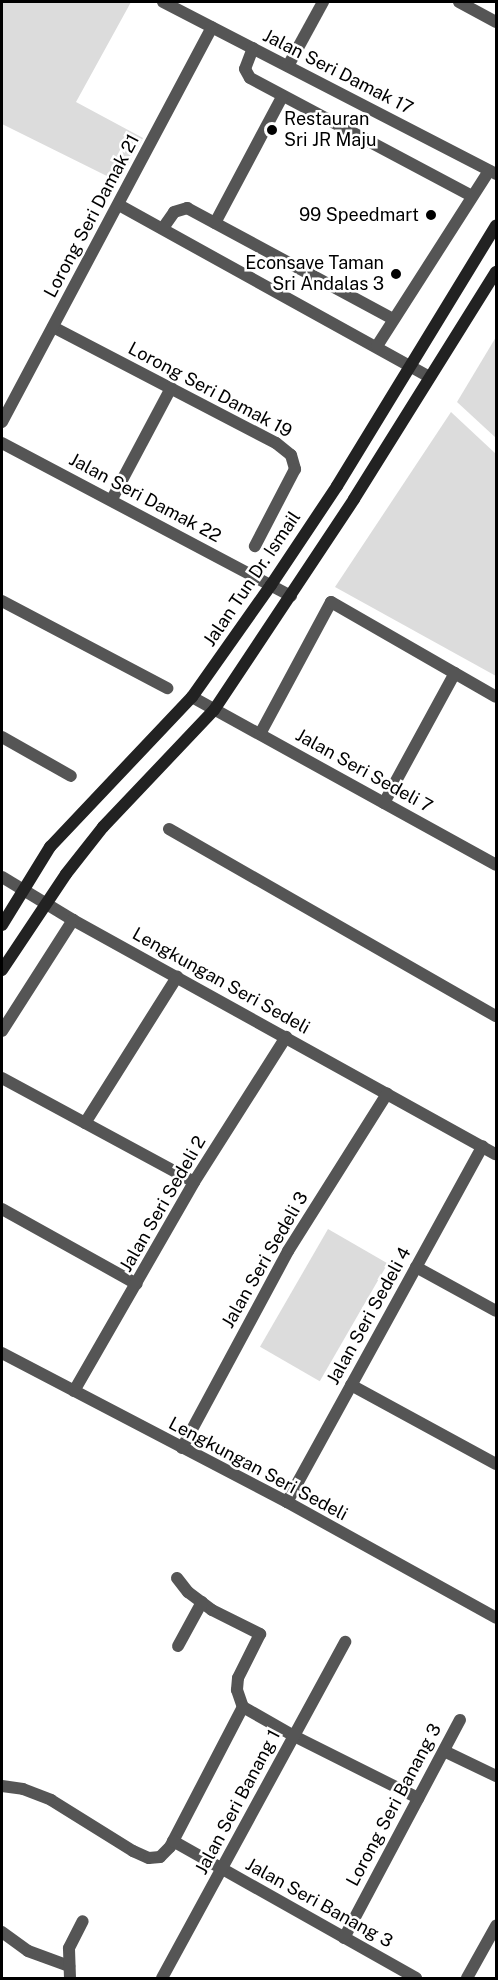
<!DOCTYPE html>
<html>
<head>
<meta charset="utf-8">
<style>
	body { margin:0 }
	#map { position:relative; width:498px; height:1980px; overflow:hidden; background:#fff; font-family:"Public Sans",sans-serif }
	div>[style] { position:absolute }
	.green>* { inset:0; background:#dcdcdc; transform-origin:0 0 }
	.street>* { height:12px; margin:-6px; padding:0 6px; transform-origin:6px; border-radius:6px; background:#555 }
	.secondary>* { height:12px; margin:-6px; padding:0 6px; transform-origin:6px; border-radius:6px; background:#222 }
	.dots>* { width:16px; height:16px; translate:-50% -50%; box-sizing:border-box; border:3px solid #fff; border-radius:50% }
	span { translate:-50% -50%; white-space:nowrap; text-align:center; line-height:1.15; -webkit-text-stroke:5px #fff; paint-order:stroke }
	.street-label { font-size:18px; color:#000 }
	.poi-label { font-size:18px; color:#000 }
	.left { translate:0 -50%; text-align:left }
	.right { translate:-100% -50%; text-align:right }
	.frame { position:absolute; inset:0; border:3px solid #000; pointer-events:none }
</style>
</head>
<body>
<div id="map">
	<div class="green">
		<div style="clip-path:polygon(2px 2px,131px 2px,76px 102px,143px 138px,119px 182px,2px 124px)"></div>
		<div style="clip-path:polygon(496px 337px,496px 438px,457px 402px)"></div>
		<div style="clip-path:polygon(451px 412px,496px 454px,496px 676px,335px 587px)"></div>
		<div style="left:328px;top:1229px;width:69px;height:136px;rotate:30deg"></div>
	</div>
	<div class="street">
		<div style="left:163px;top:2px;width:375px;rotate:27.3deg"></div>
		<div style="left:459px;top:2px;width:42px;rotate:28.4deg"></div>
		<div style="left:253px;top:48px;width:22px;rotate:111deg"></div>
		<div style="left:245px;top:69px;width:10px;rotate:61deg"></div>
		<div style="left:250px;top:78px;width:251px;rotate:28deg"></div>
		<div style="left:288px;top:66px;width:73px;rotate:-61.3deg"></div>
		<div style="left:119px;top:205px;width:355px;rotate:29deg"></div>
		<div style="left:215px;top:223px;width:143px;rotate:-62deg"></div>
		<div style="left:163px;top:228px;width:19px;rotate:-55deg"></div>
		<div style="left:174px;top:212px;width:14px;rotate:-17deg"></div>
		<div style="left:187px;top:208px;width:234px;rotate:28.3deg"></div>
		<div style="left:53px;top:327px;width:251px;rotate:27.5deg"></div>
		<div style="left:276px;top:443px;width:19px;rotate:39deg"></div>
		<div style="left:291px;top:455px;width:15px;rotate:74deg"></div>
		<div style="left:295px;top:469px;width:87px;rotate:117.5deg"></div>
		<div style="left:377px;top:346px;width:208px;rotate:-57.4deg"></div>
		<div style="left:2px;top:422px;width:447px;rotate:-62deg"></div>
		<div style="left:2px;top:443px;width:327px;rotate:27.9deg"></div>
		<div style="left:112px;top:499px;width:126px;rotate:-62deg"></div>
		<div style="left:2px;top:601px;width:187px;rotate:27.8deg"></div>
		<div style="left:192px;top:697px;width:347px;rotate:28.9deg"></div>
		<div style="left:260px;top:734px;width:150px;rotate:-61.7deg"></div>
		<div style="left:331px;top:602px;width:190px;rotate:29.9deg"></div>
		<div style="left:2px;top:737px;width:79px;rotate:29.5deg"></div>
		<div style="left:384px;top:803px;width:148px;rotate:-61.4deg"></div>
		<div style="left:169px;top:829px;width:377px;rotate:29.8deg"></div>
		<div style="left:2px;top:877px;width:83px;rotate:31.2deg"></div>
		<div style="left:73px;top:920px;width:483px;rotate:29deg"></div>
		<div style="left:2px;top:1031px;width:132px;rotate:-57.4deg"></div>
		<div style="left:2px;top:1078px;width:218px;rotate:28.4deg"></div>
		<div style="left:85px;top:1123px;width:173px;rotate:-57.8deg"></div>
		<div style="left:2px;top:1209px;width:154px;rotate:29.1deg"></div>
		<div style="left:416px;top:1267px;width:91px;rotate:28.8deg"></div>
		<div style="left:2px;top:1353px;width:322px;rotate:27.6deg"></div>
		<div style="left:287px;top:1502px;width:239px;rotate:29deg"></div>
		<div style="left:351px;top:1385px;width:165px;rotate:28.6deg"></div>
		<div style="left:74px;top:1391px;width:241px;rotate:-60.1deg"></div>
		<div style="left:194px;top:1182px;width:172px;rotate:-57.6deg"></div>
		<div style="left:182px;top:1448px;width:224px;rotate:-61.7deg"></div>
		<div style="left:288px;top:1251px;width:186px;rotate:-57.8deg"></div>
		<div style="left:287px;top:1502px;width:406px;rotate:-61.2deg"></div>
		<div style="left:177px;top:1578px;width:18px;rotate:52deg"></div>
		<div style="left:188px;top:1592px;width:30px;rotate:37deg"></div>
		<div style="left:212px;top:1610px;width:54px;rotate:26.6deg"></div>
		<div style="left:260px;top:1634px;width:49px;rotate:116.6deg"></div>
		<div style="left:238px;top:1678px;width:12px;rotate:95deg"></div>
		<div style="left:237px;top:1690px;width:18px;rotate:71deg"></div>
		<div style="left:243px;top:1707px;width:59px;rotate:29.6deg"></div>
		<div style="left:294px;top:1736px;width:139px;rotate:26.6deg"></div>
		<div style="left:178px;top:1646px;width:50px;rotate:-61.4deg"></div>
		<div style="left:444px;top:1751px;width:58px;rotate:25.7deg"></div>
		<div style="left:2px;top:1786px;width:21px;rotate:8deg"></div>
		<div style="left:23px;top:1789px;width:30px;rotate:21deg"></div>
		<div style="left:51px;top:1800px;width:97px;rotate:31.9deg"></div>
		<div style="left:133px;top:1851px;width:17px;rotate:24deg"></div>
		<div style="left:149px;top:1858px;width:11px;rotate:-5deg"></div>
		<div style="left:160px;top:1857px;width:14px;rotate:-45deg"></div>
		<div style="left:170px;top:1847px;width:158px;rotate:-62.5deg"></div>
		<div style="left:173px;top:1841px;width:279px;rotate:29.4deg"></div>
		<div style="left:2px;top:1932px;width:32px;rotate:36deg"></div>
		<div style="left:28px;top:1951px;width:44px;rotate:20.1deg"></div>
		<div style="left:344px;top:1938px;width:247px;rotate:-62deg"></div>
		<div style="left:70px;top:1978px;width:30px;rotate:-92deg"></div>
		<div style="left:69px;top:1948px;width:30px;rotate:-63deg"></div>
		<div style="left:162px;top:1978px;width:383px;rotate:-61.4deg"></div>
		<div style="left:467px;top:1978px;width:60px;rotate:-60.9deg"></div>
	</div>
	<div class="secondary">
		<div style="left:2px;top:925px;width:92px;rotate:-58.4deg"></div>
		<div style="left:50px;top:847px;width:207px;rotate:-46.6deg"></div>
		<div style="left:192px;top:697px;width:137px;rotate:-54.8deg"></div>
		<div style="left:271px;top:585px;width:119px;rotate:-56.3deg"></div>
		<div style="left:337px;top:486px;width:305px;rotate:-58.6deg"></div>
		<div style="left:2px;top:970px;width:115px;rotate:-56.3deg"></div>
		<div style="left:66px;top:874px;width:60px;rotate:-51.8deg"></div>
		<div style="left:103px;top:827px;width:161px;rotate:-46.5deg"></div>
		<div style="left:214px;top:710px;width:253px;rotate:-56.4deg"></div>
		<div style="left:354px;top:499px;width:268px;rotate:-58deg"></div>
	</div>
	<div class="dots">
		<div style="left:272px;top:130px;background:#000"></div>
		<div style="left:431px;top:215px;background:#000"></div>
		<div style="left:396px;top:274px;background:#000"></div>
	</div>
	<div class="street-label">
		<span style="left:338px;top:72px;rotate:27deg">Jalan Seri Damak 17</span>
		<span style="left:92px;top:216px;rotate:-62deg">Lorong Seri Damak 21</span>
		<span style="left:210px;top:390px;rotate:28deg">Lorong Seri Damak 19</span>
		<span style="left:145px;top:498px;rotate:28deg">Jalan Seri Damak 22</span>
		<span style="left:252px;top:579px;rotate:-56deg">Jalan Tun Dr. Ismail</span>
		<span style="left:364px;top:771px;rotate:29deg">Jalan Seri Sedeli 7</span>
		<span style="left:221px;top:981px;rotate:29deg">Lengkungan Seri Sedeli</span>
		<span style="left:163px;top:1204px;rotate:-60deg">Jalan Seri Sedeli 2</span>
		<span style="left:265px;top:1260px;rotate:-60deg">Jalan Seri Sedeli 3</span>
		<span style="left:369px;top:1316px;rotate:-61deg">Jalan Seri Sedeli 4</span>
		<span style="left:258px;top:1469px;rotate:28deg">Lengkungan Seri Sedeli</span>
		<span style="left:238px;top:1802px;rotate:-62deg">Jalan Seri Banang 1</span>
		<span style="left:394px;top:1805px;rotate:-62deg">Lorong Seri Banang 3</span>
		<span style="left:319px;top:1903px;rotate:29deg">Jalan Seri Banang 3</span>
	</div>
	<div class="poi-label">
		<span class="left" style="left:284px;top:130px">Restauran<br>Sri JR Maju</span>
		<span class="right" style="left:419px;top:215px">99 Speedmart</span>
		<span class="right" style="left:384px;top:274px">Econsave Taman<br>Sri Andalas 3</span>
	</div>
	<div class="frame"></div>
</div>
</body>
</html>
